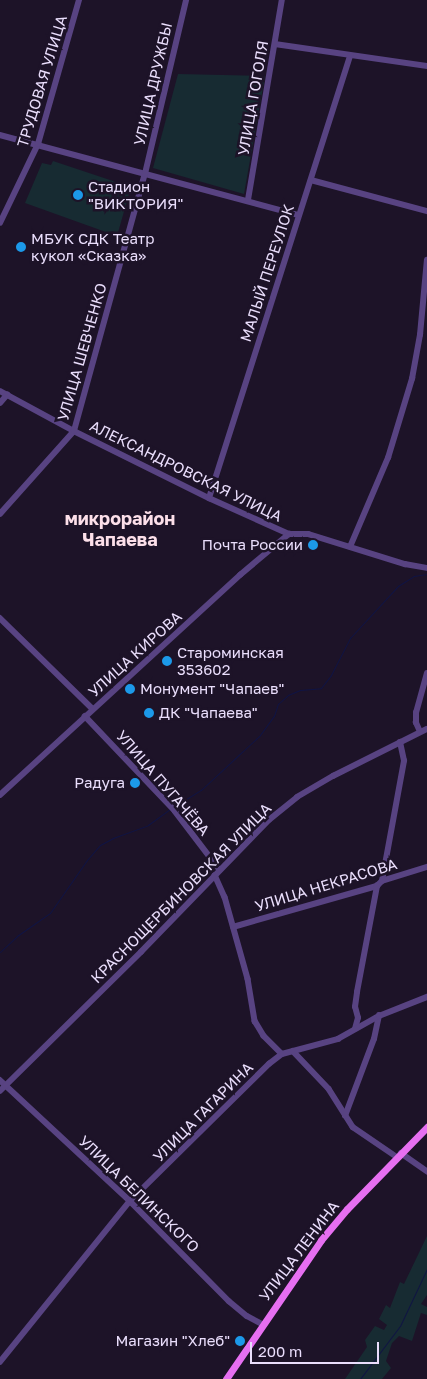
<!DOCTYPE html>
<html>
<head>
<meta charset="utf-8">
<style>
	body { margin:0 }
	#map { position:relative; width:427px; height:1379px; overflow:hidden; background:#1d1328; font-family:"Golos Text",sans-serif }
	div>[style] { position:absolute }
	.green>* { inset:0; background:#172b32 }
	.stream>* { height:1px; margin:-0.5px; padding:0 0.5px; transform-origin:0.5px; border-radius:0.5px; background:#101444 }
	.minor>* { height:5.5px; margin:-2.75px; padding:0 2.75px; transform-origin:2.75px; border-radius:2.75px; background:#584382 }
	.major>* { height:7px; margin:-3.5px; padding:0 3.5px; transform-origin:3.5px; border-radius:3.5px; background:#e66ff1 }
	.dots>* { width:14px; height:14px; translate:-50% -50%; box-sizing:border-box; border:2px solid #1d1328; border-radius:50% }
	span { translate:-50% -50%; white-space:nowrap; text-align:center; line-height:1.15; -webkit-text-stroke:5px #1d1328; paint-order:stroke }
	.street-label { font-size:15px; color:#eadefc }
	.poi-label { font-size:15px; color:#eadefc }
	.left { translate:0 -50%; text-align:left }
	.right { translate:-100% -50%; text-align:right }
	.quarter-label { font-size:18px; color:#fcdfe9; font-weight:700 }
	.scale { position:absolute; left:250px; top:1342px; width:129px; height:22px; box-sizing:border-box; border:2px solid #eadefc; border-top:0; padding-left:6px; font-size:15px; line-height:18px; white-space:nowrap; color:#eadefc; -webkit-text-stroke:4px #1d1328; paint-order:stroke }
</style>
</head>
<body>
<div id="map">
	<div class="green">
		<div style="clip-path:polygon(178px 74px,265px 76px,244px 194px,153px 168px)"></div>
		<div style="clip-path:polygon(53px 161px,131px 187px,117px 236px,25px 203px,42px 163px,51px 165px)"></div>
		<div style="clip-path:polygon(427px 1236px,427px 1295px,421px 1304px,427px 1307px,427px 1315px,421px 1313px,412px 1341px,399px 1336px,392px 1343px,386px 1361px,391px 1368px,382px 1379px,345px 1379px,367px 1347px,365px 1340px,375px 1326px,384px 1330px,387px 1325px,379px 1319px,386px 1305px,390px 1308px,400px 1282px,404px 1284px)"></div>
	</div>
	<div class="stream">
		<div style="left:175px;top:806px;width:31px;rotate:-32deg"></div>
		<div style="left:201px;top:790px;width:57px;rotate:-42.9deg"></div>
		<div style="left:243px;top:751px;width:23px;rotate:-43deg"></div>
		<div style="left:260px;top:735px;width:24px;rotate:-54deg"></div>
		<div style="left:274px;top:716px;width:13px;rotate:-72deg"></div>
		<div style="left:278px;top:704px;width:13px;rotate:-42deg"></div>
		<div style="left:288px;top:695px;width:13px;rotate:-23deg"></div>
		<div style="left:300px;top:690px;width:21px;rotate:-5deg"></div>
		<div style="left:321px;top:688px;width:16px;rotate:-52deg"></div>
		<div style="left:331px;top:675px;width:42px;rotate:-62.8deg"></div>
		<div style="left:350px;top:638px;width:71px;rotate:-47.3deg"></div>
		<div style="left:398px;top:586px;width:19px;rotate:-32deg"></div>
		<div style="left:414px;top:576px;width:12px;rotate:-9deg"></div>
		<div style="left:0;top:952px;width:23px;rotate:-43deg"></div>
		<div style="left:17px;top:936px;width:40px;rotate:-34.9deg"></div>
		<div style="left:50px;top:913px;width:65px;rotate:-55.1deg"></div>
		<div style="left:87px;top:860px;width:20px;rotate:-49deg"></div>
		<div style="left:100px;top:845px;width:15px;rotate:-28deg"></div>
		<div style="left:113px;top:838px;width:37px;rotate:-20deg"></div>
		<div style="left:148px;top:825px;width:27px;rotate:-36deg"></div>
		<div style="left:360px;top:1379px;width:66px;rotate:-53deg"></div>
		<div style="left:400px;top:1326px;width:63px;rotate:-64.7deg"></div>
	</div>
	<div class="minor">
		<div style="left:275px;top:44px;width:154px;rotate:8.2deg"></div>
		<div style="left:0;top:135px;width:309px;rotate:15deg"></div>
		<div style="left:311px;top:180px;width:120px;rotate:15deg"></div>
		<div style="left:248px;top:200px;width:203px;rotate:-80.4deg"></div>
		<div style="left:0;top:223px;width:88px;rotate:-64.3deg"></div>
		<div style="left:38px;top:144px;width:150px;rotate:-74.1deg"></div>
		<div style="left:0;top:391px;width:84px;rotate:28.4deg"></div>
		<div style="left:74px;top:431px;width:151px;rotate:26.4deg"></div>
		<div style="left:209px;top:498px;width:88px;rotate:24.2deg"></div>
		<div style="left:289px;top:534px;width:19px"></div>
		<div style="left:308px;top:534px;width:102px;rotate:17.2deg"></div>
		<div style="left:405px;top:564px;width:22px;rotate:10deg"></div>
		<div style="left:0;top:403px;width:11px;rotate:-49deg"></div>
		<div style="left:209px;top:498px;width:464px;rotate:-72.3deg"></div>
		<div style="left:0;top:514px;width:111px;rotate:-48.3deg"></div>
		<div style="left:74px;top:431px;width:267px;rotate:-74.6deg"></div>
		<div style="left:145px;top:174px;width:179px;rotate:-76.7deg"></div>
		<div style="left:350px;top:547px;width:97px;rotate:-66.9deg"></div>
		<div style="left:388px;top:458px;width:83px;rotate:-73.1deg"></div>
		<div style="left:412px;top:379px;width:45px;rotate:-79.7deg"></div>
		<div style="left:420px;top:335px;width:75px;rotate:-84.7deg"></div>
		<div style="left:0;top:618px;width:130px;rotate:44.4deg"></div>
		<div style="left:85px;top:716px;width:131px;rotate:46.5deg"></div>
		<div style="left:175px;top:811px;width:74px;rotate:52.7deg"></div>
		<div style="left:420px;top:732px;width:10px;rotate:-114deg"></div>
		<div style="left:416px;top:723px;width:10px;rotate:-90deg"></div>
		<div style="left:416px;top:713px;width:41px;rotate:-74.6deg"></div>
		<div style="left:0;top:795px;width:326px;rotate:-42.5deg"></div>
		<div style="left:240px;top:575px;width:64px;rotate:-39.9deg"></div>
		<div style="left:215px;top:875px;width:24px;rotate:66deg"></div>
		<div style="left:225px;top:897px;width:85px;rotate:74.3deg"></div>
		<div style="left:248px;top:979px;width:43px;rotate:80.5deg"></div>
		<div style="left:255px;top:1021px;width:17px;rotate:59deg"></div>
		<div style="left:264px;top:1036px;width:25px;rotate:45deg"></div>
		<div style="left:382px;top:881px;width:122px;rotate:-79.6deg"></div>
		<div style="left:404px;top:761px;width:19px;rotate:-102deg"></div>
		<div style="left:233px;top:927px;width:150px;rotate:-15.9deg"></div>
		<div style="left:377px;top:886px;width:7px;rotate:-45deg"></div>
		<div style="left:382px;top:881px;width:47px;rotate:-17.3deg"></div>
		<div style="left:355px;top:1029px;width:11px;rotate:-75deg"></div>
		<div style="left:358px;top:1018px;width:11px;rotate:-105deg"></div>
		<div style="left:355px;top:1007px;width:15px;rotate:-82deg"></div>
		<div style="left:357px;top:992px;width:108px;rotate:-79.3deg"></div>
		<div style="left:293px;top:1051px;width:52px;rotate:46.5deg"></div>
		<div style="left:329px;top:1089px;width:45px;rotate:57.7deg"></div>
		<div style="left:353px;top:1127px;width:53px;rotate:34.3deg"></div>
		<div style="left:0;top:1080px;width:178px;rotate:42.9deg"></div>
		<div style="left:130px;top:1201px;width:141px;rotate:45.3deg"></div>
		<div style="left:229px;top:1301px;width:23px;rotate:40deg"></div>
		<div style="left:247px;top:1316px;width:17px;rotate:28deg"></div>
		<div style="left:0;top:1091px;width:198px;rotate:-44.6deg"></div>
		<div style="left:141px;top:952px;width:184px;rotate:-45.9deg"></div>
		<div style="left:269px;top:820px;width:36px;rotate:-39deg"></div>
		<div style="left:297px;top:797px;width:42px;rotate:-30.3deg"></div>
		<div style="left:333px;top:776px;width:105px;rotate:-26.6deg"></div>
		<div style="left:345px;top:1116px;width:82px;rotate:-69.4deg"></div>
		<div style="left:374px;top:1039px;width:24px;rotate:-78deg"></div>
		<div style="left:401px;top:1153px;width:32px;rotate:35deg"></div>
		<div style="left:0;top:1362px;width:207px;rotate:-51.1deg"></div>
		<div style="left:130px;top:1201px;width:195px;rotate:-44.6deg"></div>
		<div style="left:269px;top:1064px;width:16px;rotate:-38deg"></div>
		<div style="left:282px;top:1054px;width:58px;rotate:-15deg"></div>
		<div style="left:338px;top:1039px;width:47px;rotate:-29.3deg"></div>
		<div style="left:379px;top:1016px;width:52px;rotate:-21.6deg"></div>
	</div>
	<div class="major">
		<div style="left:226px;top:1379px;width:168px;rotate:-55.6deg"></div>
		<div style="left:321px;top:1240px;width:40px;rotate:-50deg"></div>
		<div style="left:347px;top:1209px;width:115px;rotate:-45.7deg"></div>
	</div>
	<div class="dots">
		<div style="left:78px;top:195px;background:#1c99e9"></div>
		<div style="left:21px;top:247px;background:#1c99e9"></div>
		<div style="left:313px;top:545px;background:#1c99e9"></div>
		<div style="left:167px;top:661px;background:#1c99e9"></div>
		<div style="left:130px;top:689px;background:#1c99e9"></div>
		<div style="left:149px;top:713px;background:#1c99e9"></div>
		<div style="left:135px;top:783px;background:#1c99e9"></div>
		<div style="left:240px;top:1341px;background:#1c99e9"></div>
	</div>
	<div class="street-label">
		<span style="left:42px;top:81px;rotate:-73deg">ТРУДОВАЯ УЛИЦА</span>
		<span style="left:153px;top:84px;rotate:-77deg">УЛИЦА ДРУЖБЫ</span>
		<span style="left:253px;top:98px;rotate:-80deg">УЛИЦА ГОГОЛЯ</span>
		<span style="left:267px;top:273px;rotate:-72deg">МАЛЫЙ ПЕРЕУЛОК</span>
		<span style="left:82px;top:352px;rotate:-74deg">УЛИЦА ШЕВЧЕНКО</span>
		<span style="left:186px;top:471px;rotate:26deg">АЛЕКСАНДРОВСКАЯ УЛИЦА</span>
		<span style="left:135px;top:654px;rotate:-42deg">УЛИЦА КИРОВА</span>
		<span style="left:163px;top:783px;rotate:49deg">УЛИЦА ПУГАЧЁВА</span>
		<span style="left:326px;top:885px;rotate:-17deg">УЛИЦА НЕКРАСОВА</span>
		<span style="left:181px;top:893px;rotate:-45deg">КРАСНОЩЕРБИНОВСКАЯ УЛИЦА</span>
		<span style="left:203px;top:1112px;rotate:-45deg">УЛИЦА ГАГАРИНА</span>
		<span style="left:139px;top:1194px;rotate:44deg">УЛИЦА БЕЛИНСКОГО</span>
		<span style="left:299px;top:1251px;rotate:-53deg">УЛИЦА ЛЕНИНА</span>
	</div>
	<div class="poi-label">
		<span class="left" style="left:88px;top:195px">Стадион<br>"ВИКТОРИЯ"</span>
		<span class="left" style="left:31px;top:247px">МБУК СДК Театр<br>кукол «Сказка»</span>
		<span class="right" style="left:303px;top:545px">Почта России</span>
		<span class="left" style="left:177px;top:661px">Староминская<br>353602</span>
		<span class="left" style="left:140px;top:689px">Монумент "Чапаев"</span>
		<span class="left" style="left:159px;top:713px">ДК "Чапаева"</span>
		<span class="right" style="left:125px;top:783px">Радуга</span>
		<span class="right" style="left:230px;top:1341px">Магазин "Хлеб"</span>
	</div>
	<div class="quarter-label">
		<span style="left:120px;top:529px">микрорайон<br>Чапаева</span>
	</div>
	<div class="scale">200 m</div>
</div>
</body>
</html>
